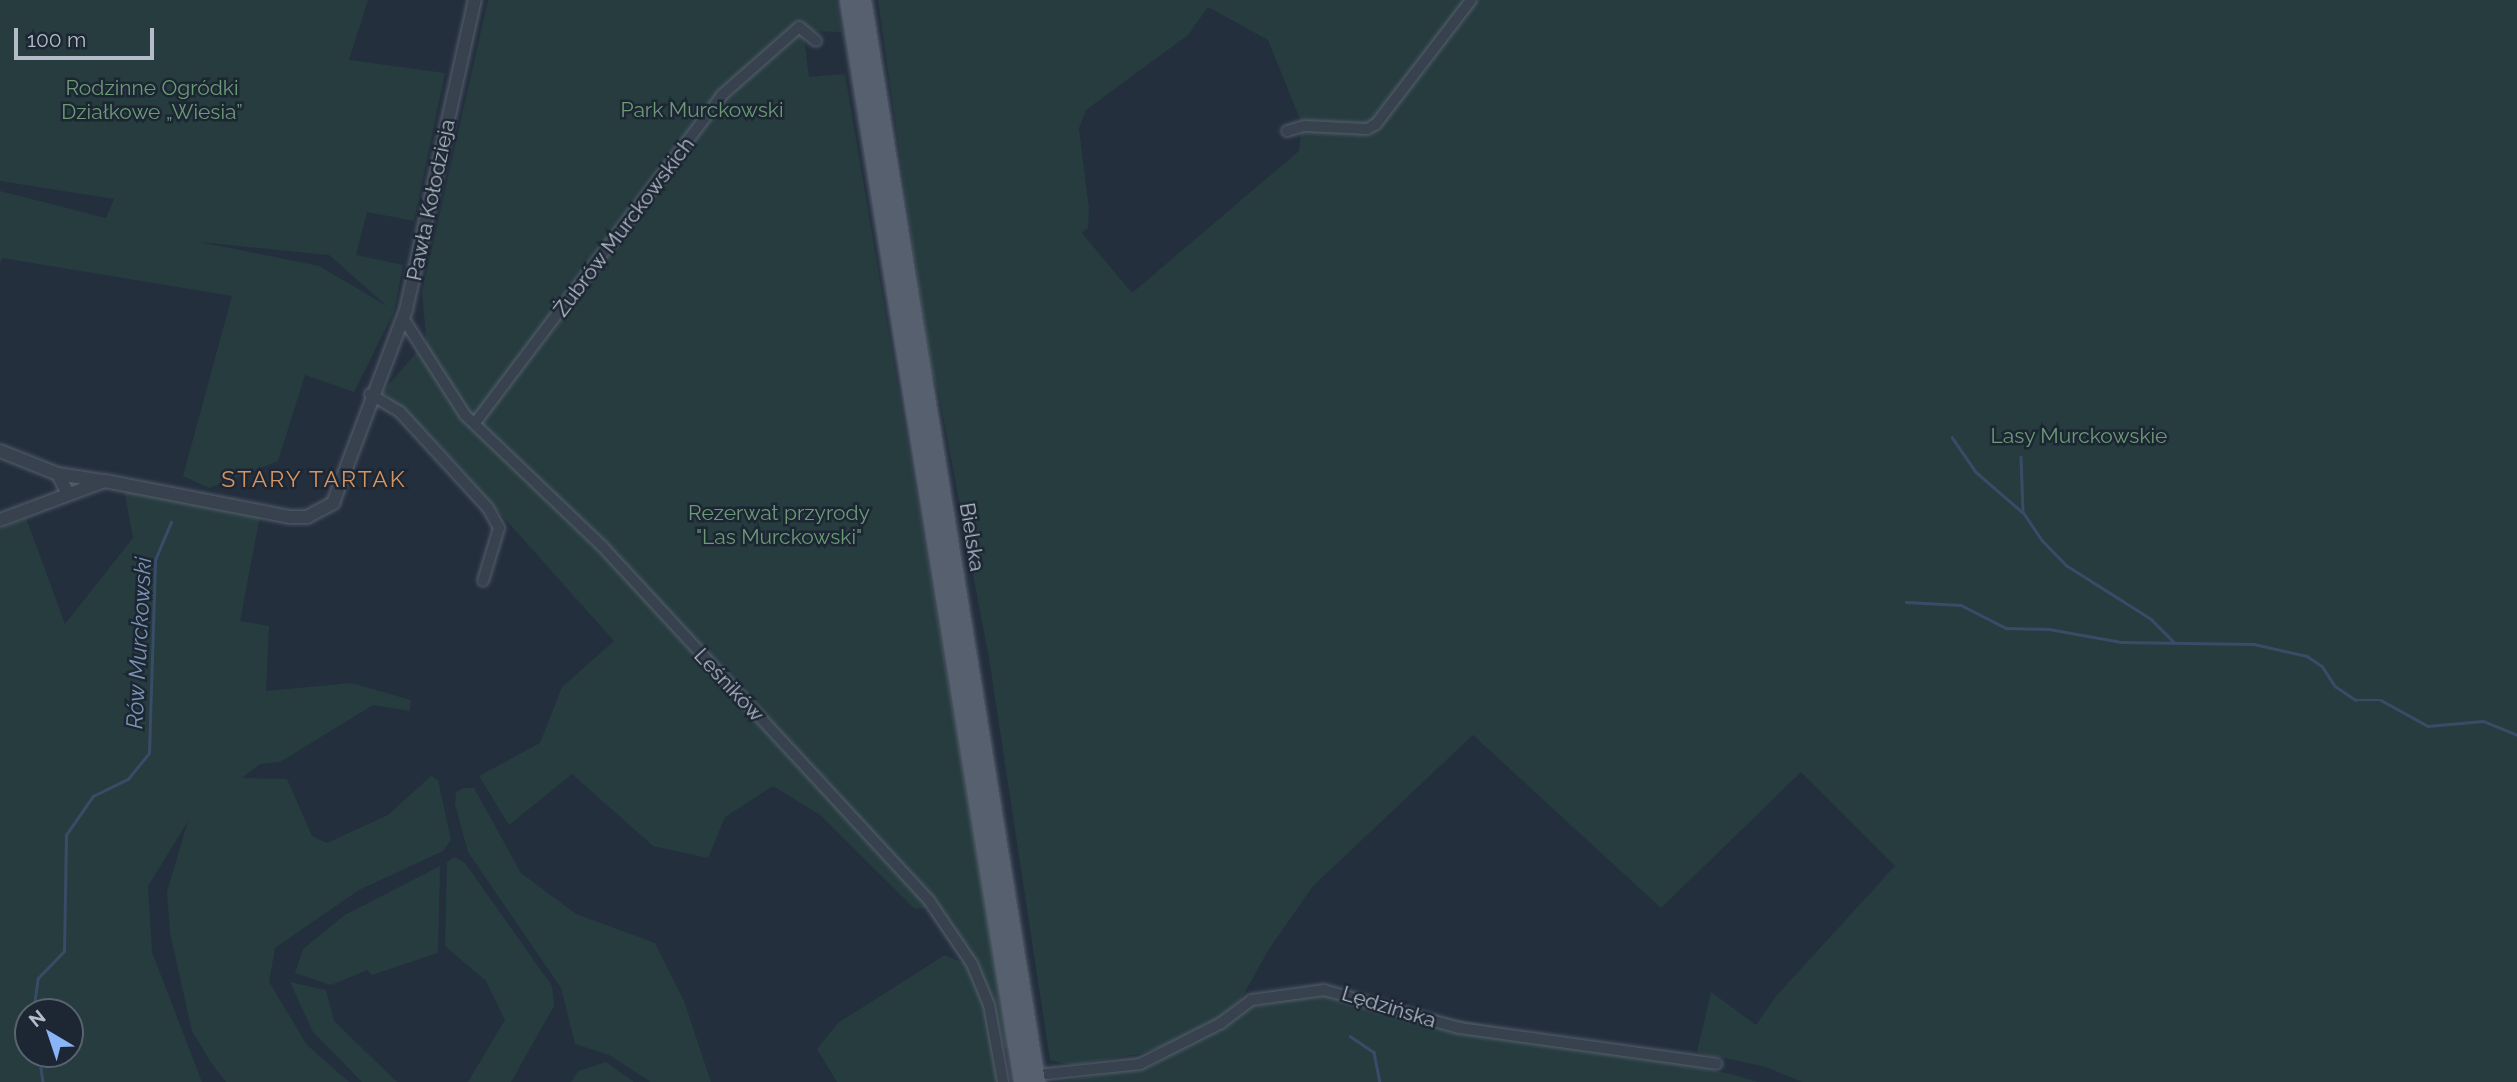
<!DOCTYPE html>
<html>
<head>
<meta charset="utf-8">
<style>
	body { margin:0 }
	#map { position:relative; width:2517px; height:1082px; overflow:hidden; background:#242f3e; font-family:Raleway,sans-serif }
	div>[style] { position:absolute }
	.green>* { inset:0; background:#263c3f }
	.stream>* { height:2.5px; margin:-1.25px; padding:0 1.25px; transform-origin:1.25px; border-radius:1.25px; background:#394c67 }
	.roads { filter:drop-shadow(0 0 2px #565f6c) drop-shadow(0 0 2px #565f6c) }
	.minor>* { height:10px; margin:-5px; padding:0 5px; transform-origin:5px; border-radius:5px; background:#38414e }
	.tertiary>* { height:12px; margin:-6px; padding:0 6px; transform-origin:6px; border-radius:6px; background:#38414e }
	.primary>* { height:16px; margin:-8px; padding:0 8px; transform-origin:8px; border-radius:8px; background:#56606e }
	span { translate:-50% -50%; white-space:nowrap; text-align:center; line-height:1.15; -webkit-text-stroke:5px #1d2633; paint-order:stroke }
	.park-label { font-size:21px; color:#6b9a76 }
	.street-label { font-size:21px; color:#b4bcc9 }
	.neighbourhood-label { font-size:23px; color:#d59563; letter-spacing:2px }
	.water-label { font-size:23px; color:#7c92b1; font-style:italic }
	.north { position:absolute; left:14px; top:998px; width:70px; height:70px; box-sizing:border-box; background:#1d2633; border:2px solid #59626f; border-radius:50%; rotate:321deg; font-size:19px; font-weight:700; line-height:28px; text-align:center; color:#b4bcc9 }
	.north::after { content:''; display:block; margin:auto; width:24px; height:32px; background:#8ab4f8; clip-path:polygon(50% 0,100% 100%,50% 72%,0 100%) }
	.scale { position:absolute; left:14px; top:28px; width:140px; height:32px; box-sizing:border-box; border:4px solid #b4bcc9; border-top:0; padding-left:9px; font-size:21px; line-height:24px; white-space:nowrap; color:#b4bcc9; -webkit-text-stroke:5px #1d2633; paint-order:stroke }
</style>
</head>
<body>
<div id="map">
	<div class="green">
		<div style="clip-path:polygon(evenodd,0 0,368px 0,349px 60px,445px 73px,414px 221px,367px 212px,356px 255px,403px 265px,394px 312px,354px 392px,305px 375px,278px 461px,209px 488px,183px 476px,232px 296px,2px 258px,0 264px,0 191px,106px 218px,114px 199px,0 181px,0 0,200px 242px,329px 255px,387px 306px,319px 266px,200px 242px)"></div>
		<div style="clip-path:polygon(488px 0,836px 0,842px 32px,803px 31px,809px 77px,845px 74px,1010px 1047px,1004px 1048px,995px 1013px,998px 1082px,837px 1082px,817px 1049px,838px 1023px,945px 955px,963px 963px,927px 908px,915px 909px,820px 815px,773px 786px,725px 817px,708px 858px,653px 846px,572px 774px,509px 825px,479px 776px,540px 743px,562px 687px,614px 641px,440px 446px,382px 392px,417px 352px,438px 373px,427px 347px,422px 292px)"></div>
		<div style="clip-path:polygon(evenodd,878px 0,2517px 0,2517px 1082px,1802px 1082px,1766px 1067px,1697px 1052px,1711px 992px,1756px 1025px,1777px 995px,1895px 866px,1801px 772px,1661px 908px,1473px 735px,1313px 886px,1269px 949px,1241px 999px,1220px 1017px,1178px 1041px,1139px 1054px,1072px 1065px,1050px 1060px,989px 658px,939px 395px,930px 367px,878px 0,1208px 7px,1268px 40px,1302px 124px,1299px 151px,1132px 293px,1082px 233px,1088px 228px,1089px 208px,1079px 128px,1086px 110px,1188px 35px,1208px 7px)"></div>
		<div style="clip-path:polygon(evenodd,124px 489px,260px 516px,240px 621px,269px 626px,266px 691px,351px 683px,411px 700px,410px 711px,373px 705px,280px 762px,260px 764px,242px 778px,287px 779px,312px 836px,327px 843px,388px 815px,431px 776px,438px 780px,451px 840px,443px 851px,359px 890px,275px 948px,269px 982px,307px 1045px,349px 1082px,226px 1082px,212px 1064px,192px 1031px,170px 933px,167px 892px,188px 821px,148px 886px,152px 952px,202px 1082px,0 1082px,0 529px,26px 518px,65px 624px,133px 538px,124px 489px,28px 1012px,70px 1012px,70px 1054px,28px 1054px,28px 1012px)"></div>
		<div style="clip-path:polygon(464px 788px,474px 788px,521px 873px,576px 914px,655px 943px,684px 1001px,711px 1082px,651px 1082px,609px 1055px,575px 1044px,561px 988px,468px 852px,455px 804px,456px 792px)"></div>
		<div style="clip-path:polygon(454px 857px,465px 863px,552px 986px,554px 1006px,511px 1082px,468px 1082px,505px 1020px,486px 981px,445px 946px,447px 862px)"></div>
		<div style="clip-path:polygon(440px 866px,438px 953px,372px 975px,367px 970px,331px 985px,295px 973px,303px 949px,345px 915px)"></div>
		<div style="clip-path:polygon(290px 982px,326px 990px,334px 1021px,397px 1082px,362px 1082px,313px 1032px)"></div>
		<div style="clip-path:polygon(1336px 995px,1731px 1074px,1758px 1082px,1058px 1082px,1151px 1066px,1246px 1009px,1281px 1000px)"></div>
		<div style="clip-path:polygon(606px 1062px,634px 1082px,571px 1082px,578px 1071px)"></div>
	</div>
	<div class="stream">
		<div style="left:1952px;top:437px;width:42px;rotate:55.6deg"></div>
		<div style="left:1976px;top:472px;width:60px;rotate:40.9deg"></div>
		<div style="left:2021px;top:457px;width:55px;rotate:87.9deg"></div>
		<div style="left:2023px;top:512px;width:34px;rotate:56deg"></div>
		<div style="left:2042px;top:540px;width:35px;rotate:46deg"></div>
		<div style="left:2066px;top:565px;width:101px;rotate:32.4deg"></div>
		<div style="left:2151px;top:619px;width:33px;rotate:45deg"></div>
		<div style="left:1906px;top:602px;width:55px;rotate:3.1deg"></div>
		<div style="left:1961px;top:605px;width:51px;rotate:27.1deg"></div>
		<div style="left:2006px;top:628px;width:43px;rotate:1.3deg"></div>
		<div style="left:2049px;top:629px;width:73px;rotate:10.2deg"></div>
		<div style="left:2121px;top:642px;width:133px;rotate:0.9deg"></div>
		<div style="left:2254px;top:644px;width:54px;rotate:12.8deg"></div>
		<div style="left:2307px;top:656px;width:18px;rotate:34deg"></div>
		<div style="left:2322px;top:666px;width:24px;rotate:57deg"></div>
		<div style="left:2335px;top:686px;width:25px;rotate:34deg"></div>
		<div style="left:2356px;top:700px;width:25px"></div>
		<div style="left:2381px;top:700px;width:54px;rotate:29deg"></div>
		<div style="left:2428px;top:726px;width:55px;rotate:-5.2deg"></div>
		<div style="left:2483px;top:721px;width:37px;rotate:22deg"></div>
		<div style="left:33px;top:1012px;width:34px;rotate:-82deg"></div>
		<div style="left:38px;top:978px;width:37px;rotate:-46deg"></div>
		<div style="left:64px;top:951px;width:116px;rotate:-89deg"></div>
		<div style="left:66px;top:835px;width:47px;rotate:-55.3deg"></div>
		<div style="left:93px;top:796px;width:39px;rotate:-26deg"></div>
		<div style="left:128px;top:779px;width:33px;rotate:-51deg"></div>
		<div style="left:149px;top:753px;width:193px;rotate:-88.2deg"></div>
		<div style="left:155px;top:560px;width:41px;rotate:-67.2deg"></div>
		<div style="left:1350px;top:1036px;width:29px;rotate:34deg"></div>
		<div style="left:1374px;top:1052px;width:31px;rotate:79deg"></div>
		<div style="left:39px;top:1054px;width:28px;rotate:82deg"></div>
	</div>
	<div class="roads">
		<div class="minor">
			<div style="left:1287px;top:131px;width:19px;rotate:-16deg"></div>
			<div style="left:1305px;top:126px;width:62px;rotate:2.8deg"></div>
			<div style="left:1367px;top:129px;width:10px;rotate:-29deg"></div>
			<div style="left:1376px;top:124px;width:156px;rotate:-52.5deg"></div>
			<div style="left:403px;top:318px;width:115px;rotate:57.4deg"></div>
			<div style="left:465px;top:415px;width:190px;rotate:43.7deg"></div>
			<div style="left:602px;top:546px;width:484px;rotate:47.3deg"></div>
			<div style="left:930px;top:902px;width:75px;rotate:55.9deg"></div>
			<div style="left:972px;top:964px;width:44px;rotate:67.5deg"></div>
			<div style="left:989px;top:1005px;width:78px;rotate:79.7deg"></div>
			<div style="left:370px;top:394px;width:35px;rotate:31deg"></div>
			<div style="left:400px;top:412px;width:130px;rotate:47.5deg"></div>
			<div style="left:488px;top:508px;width:23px;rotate:61deg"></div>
			<div style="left:499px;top:528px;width:55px;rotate:106.8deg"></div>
			<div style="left:475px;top:423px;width:411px;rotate:-53deg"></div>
			<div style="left:722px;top:95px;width:103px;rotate:-41.4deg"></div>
			<div style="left:799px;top:27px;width:22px;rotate:39deg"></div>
			<div style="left:1037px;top:1075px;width:104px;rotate:-6.1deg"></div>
			<div style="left:1140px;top:1064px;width:91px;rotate:-26.8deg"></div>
			<div style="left:1221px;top:1023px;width:38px;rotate:-37deg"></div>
			<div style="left:1251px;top:1000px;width:74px;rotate:-7.8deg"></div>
			<div style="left:1324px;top:990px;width:140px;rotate:15.7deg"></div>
			<div style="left:1459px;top:1028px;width:260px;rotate:7.9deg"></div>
		</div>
		<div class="tertiary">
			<div style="left:0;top:451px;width:62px;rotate:21.6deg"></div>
			<div style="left:58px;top:474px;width:20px;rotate:63deg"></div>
			<div style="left:58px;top:474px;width:47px;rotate:8.7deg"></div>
			<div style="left:0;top:520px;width:112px;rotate:-20.4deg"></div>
			<div style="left:105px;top:481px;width:189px;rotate:11deg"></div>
			<div style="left:291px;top:517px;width:16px"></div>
			<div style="left:307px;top:517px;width:30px;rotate:-28deg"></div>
			<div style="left:333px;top:503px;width:206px;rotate:-69.3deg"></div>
			<div style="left:406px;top:310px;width:318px;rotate:-77.5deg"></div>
		</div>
		<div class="primary">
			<div style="left:848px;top:0;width:1096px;rotate:80.86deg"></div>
			<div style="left:863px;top:0;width:1096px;rotate:80.86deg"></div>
		</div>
	</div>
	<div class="park-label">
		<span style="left:152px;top:100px">Rodzinne Ogródki<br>Działkowe „Wiesia”</span>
		<span style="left:702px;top:110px">Park Murckowski</span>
		<span style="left:2079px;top:436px">Lasy Murckowskie</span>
		<span style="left:779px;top:525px">Rezerwat przyrody<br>"Las Murckowski"</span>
	</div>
	<div class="street-label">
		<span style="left:431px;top:200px;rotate:-78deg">Pawła Kołodzieja</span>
		<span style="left:624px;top:227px;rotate:-53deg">Żubrów Murckowskich</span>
		<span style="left:972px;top:537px;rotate:81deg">Bielska</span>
		<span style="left:729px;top:685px;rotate:47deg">Leśników</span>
		<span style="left:1389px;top:1007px;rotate:17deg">Lędzińska</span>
	</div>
	<div class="neighbourhood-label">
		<span style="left:314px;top:479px">STARY TARTAK</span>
	</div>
	<div class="water-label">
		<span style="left:139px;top:643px;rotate:-87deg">Rów Murckowski</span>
	</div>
	<div class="north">N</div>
	<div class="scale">100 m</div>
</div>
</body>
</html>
